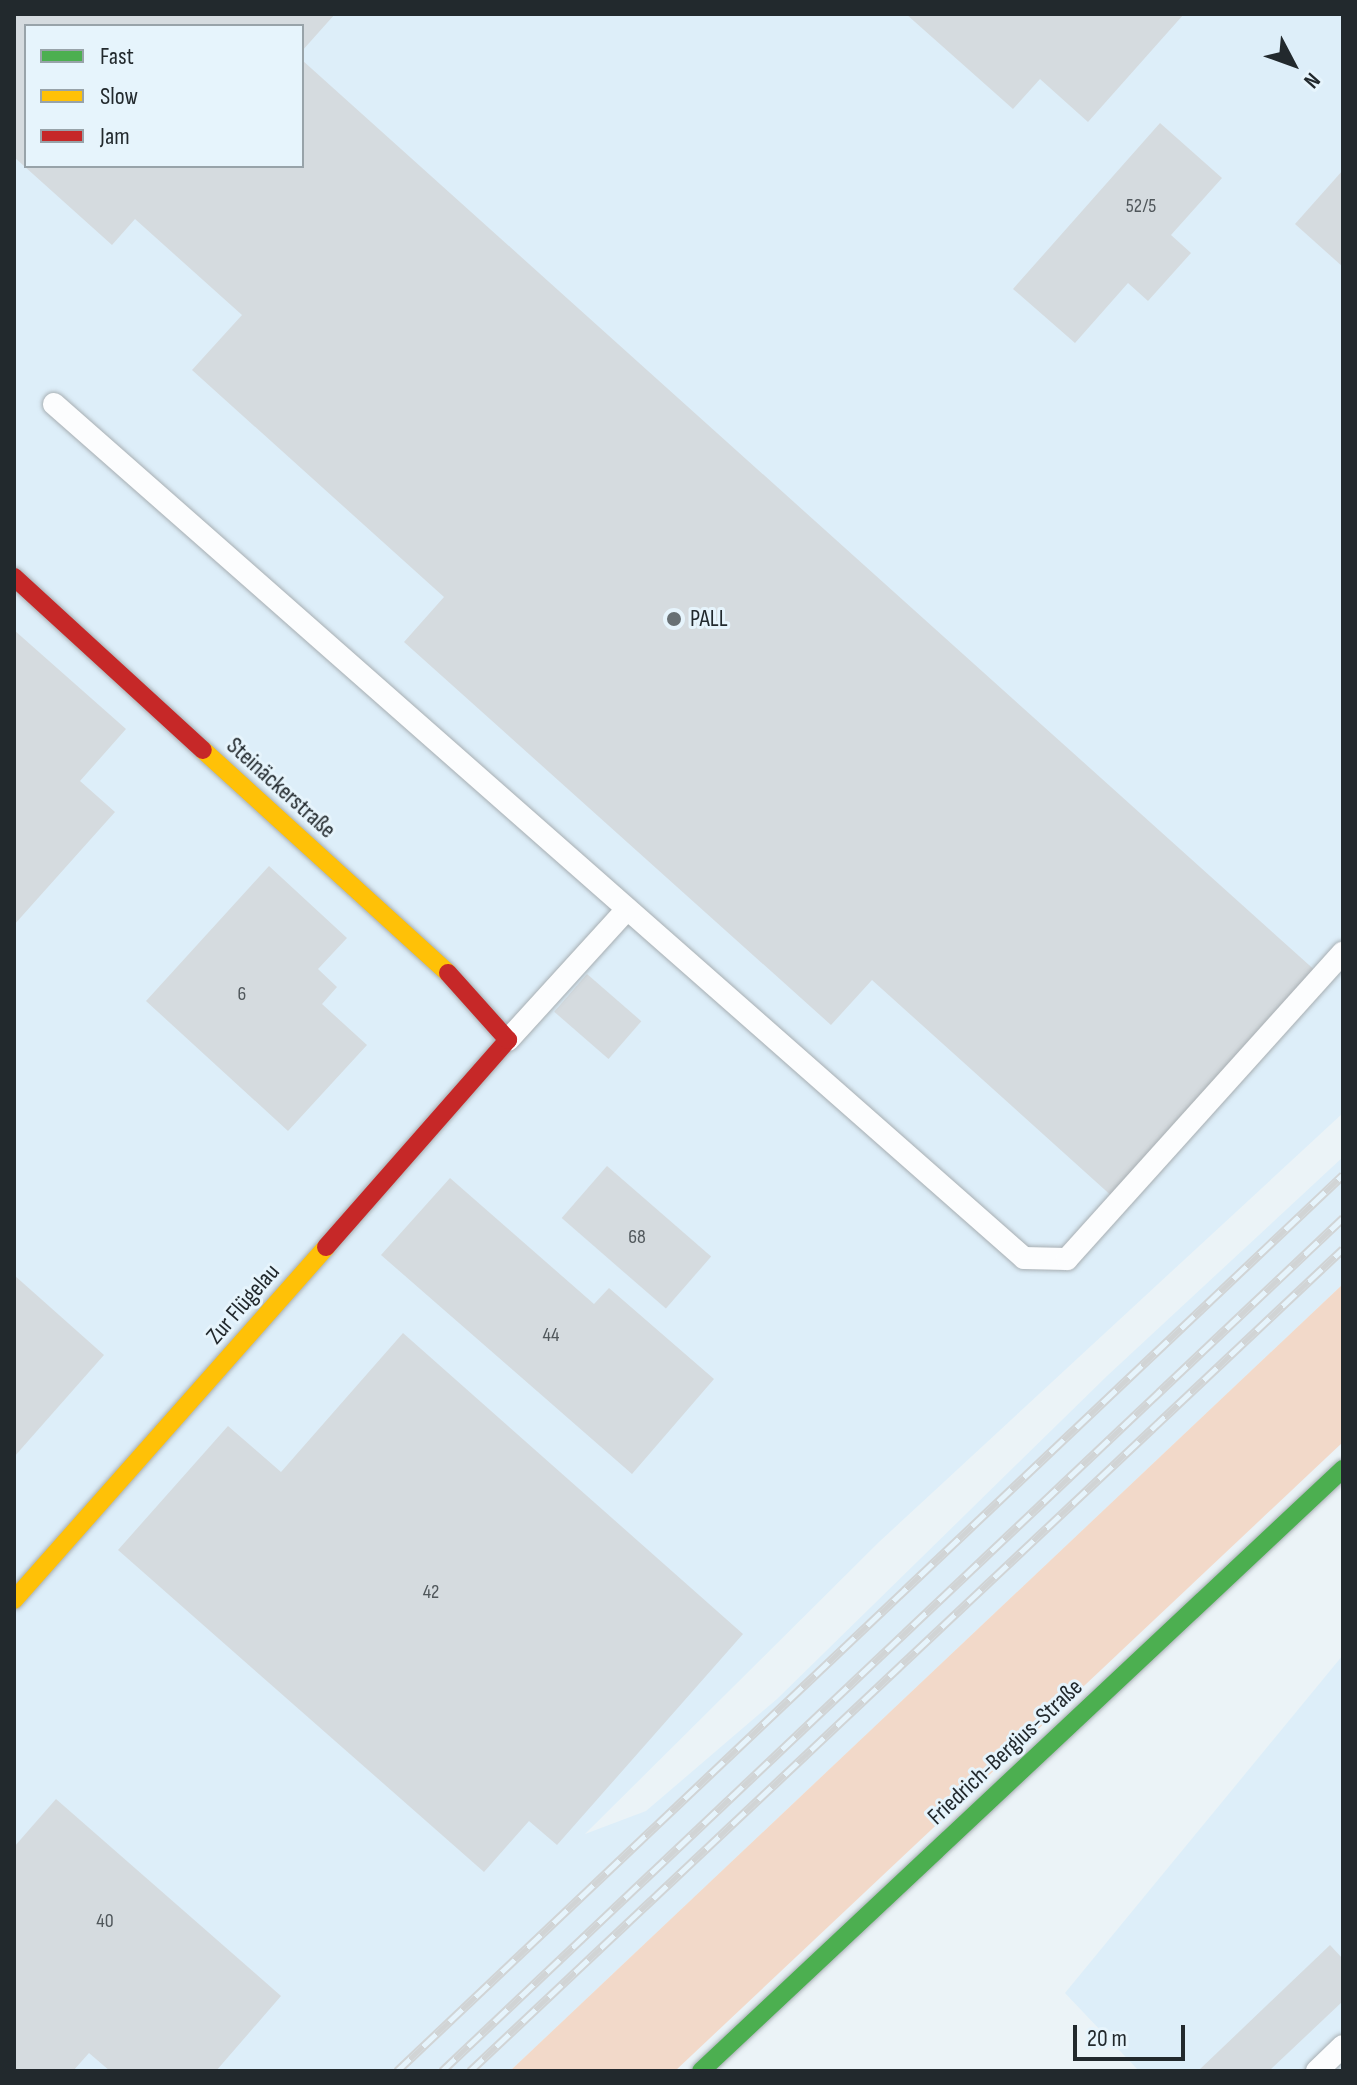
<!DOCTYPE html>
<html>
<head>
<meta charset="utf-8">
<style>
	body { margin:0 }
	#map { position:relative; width:1357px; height:2085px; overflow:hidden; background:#ebf3f7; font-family:"Sofia Sans Condensed",sans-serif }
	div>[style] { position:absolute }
	.built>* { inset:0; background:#ddeef9 }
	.green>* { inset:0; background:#f2d9c9 }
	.building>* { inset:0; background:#d5dbdf; transform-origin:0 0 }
	.roads { filter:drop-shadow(0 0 2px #a7aeb2) drop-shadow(0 0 2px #a7aeb2) }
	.lane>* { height:22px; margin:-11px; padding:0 11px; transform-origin:11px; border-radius:11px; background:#fcfdfe }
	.fast>* { height:18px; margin:-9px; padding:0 9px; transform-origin:9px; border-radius:9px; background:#4caf50 }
	.slow>* { height:18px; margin:-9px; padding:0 9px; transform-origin:9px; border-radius:9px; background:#ffc107 }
	.jam>* { height:18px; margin:-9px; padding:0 9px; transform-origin:9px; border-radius:9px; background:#c62828 }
	.rail>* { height:9px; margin-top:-4.5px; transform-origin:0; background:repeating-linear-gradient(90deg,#e6f4fc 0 18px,#d1d4d5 0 36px); box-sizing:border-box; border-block:2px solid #d1d4d5 }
	.dots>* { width:22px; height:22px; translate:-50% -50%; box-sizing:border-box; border:4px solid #e6f4fc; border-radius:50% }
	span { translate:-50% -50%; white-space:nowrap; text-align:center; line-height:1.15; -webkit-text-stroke:6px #e6f4fc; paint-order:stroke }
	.number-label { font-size:20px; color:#50575b }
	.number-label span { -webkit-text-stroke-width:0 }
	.poi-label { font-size:24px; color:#22292d }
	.left { translate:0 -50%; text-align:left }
	.street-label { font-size:24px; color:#22292d }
	.frame { position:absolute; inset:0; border:16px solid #22292d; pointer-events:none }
	.legend { position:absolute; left:24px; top:24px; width:280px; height:144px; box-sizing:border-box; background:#e6f4fc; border:2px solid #98a3a9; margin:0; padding:10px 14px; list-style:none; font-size:24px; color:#22292d }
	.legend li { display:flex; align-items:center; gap:16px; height:40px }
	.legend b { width:40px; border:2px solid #98a3a9 }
	.north { position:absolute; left:1253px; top:24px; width:80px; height:80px; -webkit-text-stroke:6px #e6f4fc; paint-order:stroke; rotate:131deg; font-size:22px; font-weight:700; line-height:32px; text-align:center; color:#22292d }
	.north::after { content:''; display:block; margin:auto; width:28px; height:36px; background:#22292d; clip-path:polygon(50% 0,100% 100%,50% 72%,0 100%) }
	.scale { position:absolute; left:1073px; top:2025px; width:112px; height:36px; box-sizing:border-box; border:4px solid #22292d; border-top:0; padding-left:10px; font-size:24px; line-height:28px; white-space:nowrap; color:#22292d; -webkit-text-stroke:6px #e6f4fc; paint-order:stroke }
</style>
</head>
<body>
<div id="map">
	<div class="built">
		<div style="clip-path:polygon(evenodd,14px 14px,1343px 14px,1343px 1113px,879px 1542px,585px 1834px,646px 1811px,777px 1699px,1107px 1376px,1343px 1157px,1343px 1284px,510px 2071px,14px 2071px,14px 14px,26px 26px,302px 26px,302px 166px,26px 166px,26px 26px)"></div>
		<div style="clip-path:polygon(1343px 1655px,1343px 2071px,1139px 2071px,1065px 1993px)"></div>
	</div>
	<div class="green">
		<div style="clip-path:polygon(1343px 1284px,1343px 1442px,675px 2071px,510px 2071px)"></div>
	</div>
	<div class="building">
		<div style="clip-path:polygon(14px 14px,335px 14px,302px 51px,302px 26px,26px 26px,26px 166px,302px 166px,302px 60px,1328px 982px,1125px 1208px,872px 980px,831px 1025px,404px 642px,444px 597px,192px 370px,242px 315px,135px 219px,112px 245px,14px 157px)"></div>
		<div style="clip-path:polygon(906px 14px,1184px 14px,1088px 122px,1040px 79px,1013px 109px)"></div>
		<div style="clip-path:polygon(1160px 123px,1222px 178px,1171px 235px,1191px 253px,1148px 301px,1128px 283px,1075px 343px,1013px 289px)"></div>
		<div style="clip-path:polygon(1343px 170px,1343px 267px,1295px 224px)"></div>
		<div style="clip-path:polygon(14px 630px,126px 729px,80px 781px,115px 812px,14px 925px)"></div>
		<div style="clip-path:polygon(269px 866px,347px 938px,318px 969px,337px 987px,322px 1004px,367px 1045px,288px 1131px,146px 1001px)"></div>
		<div style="left:587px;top:974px;width:72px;height:50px;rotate:41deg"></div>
		<div style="left:607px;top:1166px;width:138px;height:69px;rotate:41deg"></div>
		<div style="clip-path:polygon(450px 1178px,594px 1304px,609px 1288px,714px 1379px,632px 1474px,381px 1255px)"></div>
		<div style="clip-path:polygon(14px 1275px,104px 1355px,14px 1457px)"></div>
		<div style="clip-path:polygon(403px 1333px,743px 1634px,557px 1845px,529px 1821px,484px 1872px,118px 1550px,228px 1426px,281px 1472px)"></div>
		<div style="clip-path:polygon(56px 1799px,281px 1996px,216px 2071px,110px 2071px,89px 2053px,73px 2071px,14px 2071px,14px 1847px)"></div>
		<div style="clip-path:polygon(1330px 1945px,1343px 1959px,1343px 2001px,1269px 2071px,1198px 2071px)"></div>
	</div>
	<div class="roads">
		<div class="lane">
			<div style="left:54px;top:404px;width:1292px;rotate:41.36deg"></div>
			<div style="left:1024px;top:1258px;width:43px;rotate:1.3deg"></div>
			<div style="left:1067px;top:1259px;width:412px;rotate:-48deg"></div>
			<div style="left:508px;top:1040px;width:177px;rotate:-47.7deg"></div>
			<div style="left:1317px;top:2071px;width:36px;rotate:-44deg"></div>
		</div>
		<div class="fast">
			<div style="left:701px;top:2071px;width:880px;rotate:-43.16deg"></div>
		</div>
		<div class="slow">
			<div style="left:203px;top:750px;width:331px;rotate:42.3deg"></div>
			<div style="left:14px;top:1600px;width:471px;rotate:-48.5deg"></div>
		</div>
		<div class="jam">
			<div style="left:14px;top:577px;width:256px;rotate:42.5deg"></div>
			<div style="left:326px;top:1247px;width:276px;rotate:-48.7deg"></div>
			<div style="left:508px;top:1040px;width:90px;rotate:-131.8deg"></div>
		</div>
	</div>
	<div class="rail">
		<div style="left:397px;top:2071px;width:1303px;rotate:-43.45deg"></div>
		<div style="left:442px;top:2071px;width:1241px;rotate:-43.43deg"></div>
		<div style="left:470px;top:2071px;width:1199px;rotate:-43.28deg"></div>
	</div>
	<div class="dots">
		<div style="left:674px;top:619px;background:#687074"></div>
	</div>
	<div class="number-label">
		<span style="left:1141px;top:206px">52/5</span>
		<span style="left:242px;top:994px">6</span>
		<span style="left:637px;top:1237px">68</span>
		<span style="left:551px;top:1335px">44</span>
		<span style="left:431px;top:1592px">42</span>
		<span style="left:105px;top:1921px">40</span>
	</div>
	<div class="poi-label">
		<span class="left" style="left:690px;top:619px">PALL</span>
	</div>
	<div class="street-label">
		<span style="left:281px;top:788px;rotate:42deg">Steinäckerstraße</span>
		<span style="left:243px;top:1304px;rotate:-49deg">Zur Flügelau</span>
		<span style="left:1005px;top:1752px;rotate:-43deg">Friedrich-Bergius-Straße</span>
	</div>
	<div class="frame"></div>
	<ul class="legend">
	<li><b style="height:10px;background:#4caf50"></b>Fast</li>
	<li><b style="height:10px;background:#ffc107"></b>Slow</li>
	<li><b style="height:10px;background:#c62828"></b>Jam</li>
	</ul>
	<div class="north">N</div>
	<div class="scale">20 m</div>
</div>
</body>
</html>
